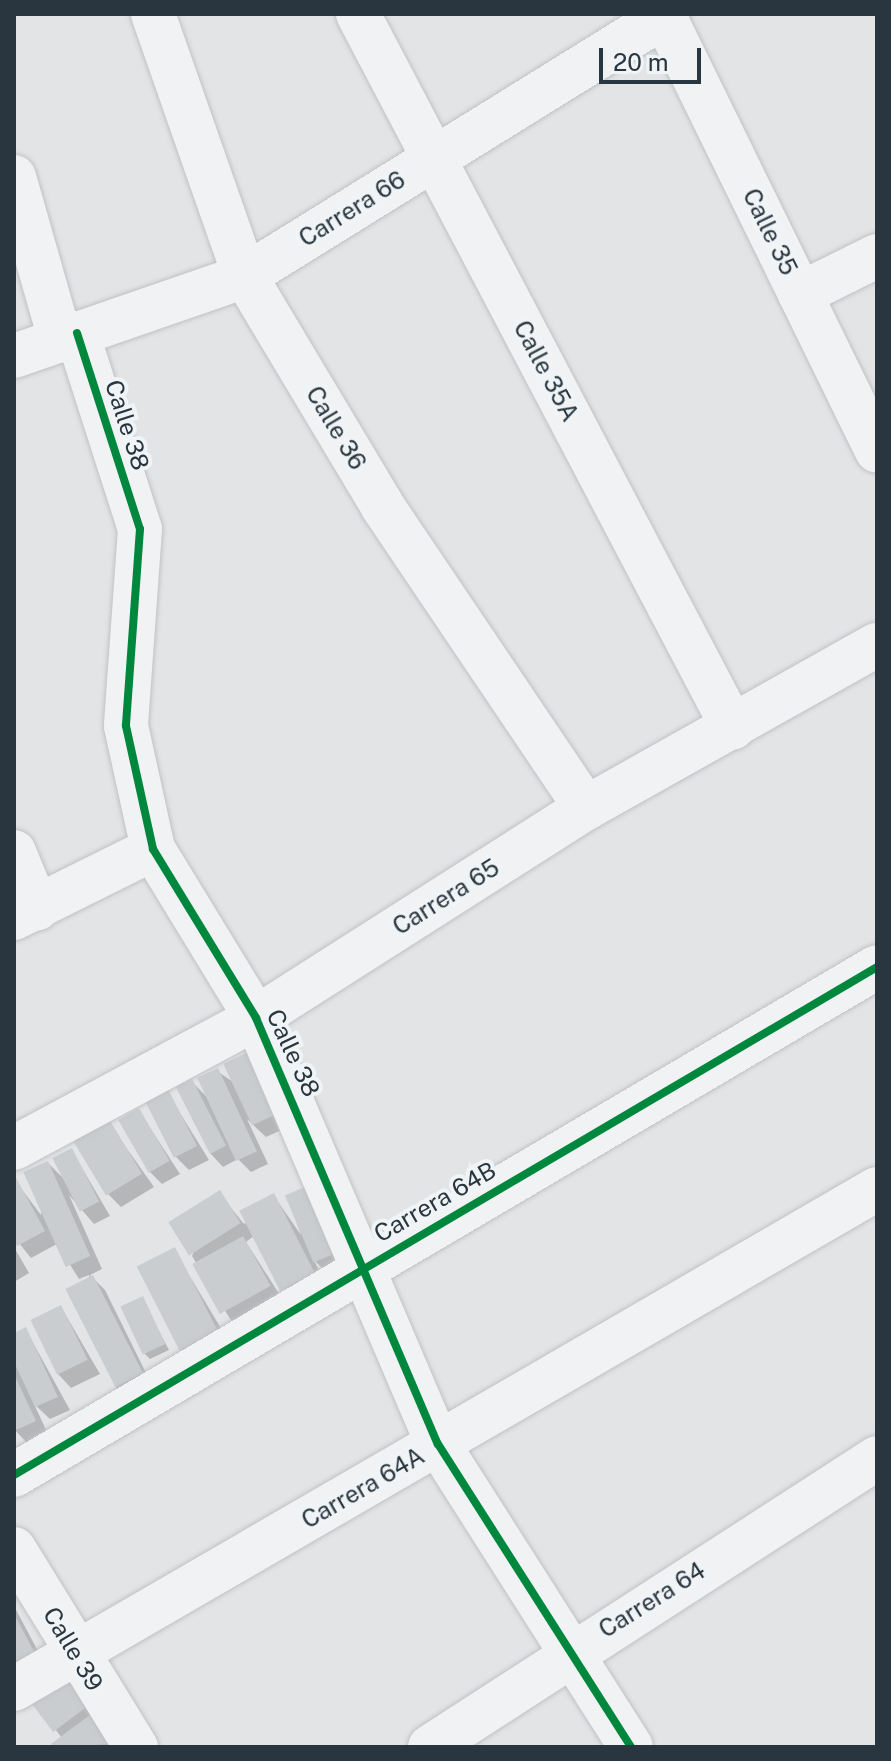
<!DOCTYPE html>
<html>
<head>
<meta charset="utf-8">
<style>
	body { margin:0 }
	#map { position:relative; width:891px; height:1761px; overflow:hidden; background:#e2e4e6; font-family:"Public Sans",sans-serif }
	div>[style] { position:absolute }
	.shadow>* { inset:0; background:#0003 }
	.building>* { inset:0; background:#cacdcf; transform-origin:0 0 }
	.roads { filter:drop-shadow(0 0 2px #c0c2c4) drop-shadow(0 0 2px #c0c2c4) }
	.minor>* { height:44px; margin:-22px; padding:0 22px; transform-origin:22px; border-radius:22px; background:#f1f2f4 }
	.cycleway>* { height:8px; margin:-4px; padding:0 4px; transform-origin:4px; border-radius:4px; background:#00873e }
	span { translate:-50% -50%; white-space:nowrap; text-align:center; line-height:1.15; -webkit-text-stroke:8px #f0f4f6; paint-order:stroke }
	.street-label { font-size:24px; color:#2a363f }
	.frame { position:absolute; inset:0; border:16px solid #2a363f; pointer-events:none }
	.scale { position:absolute; left:599px; top:48px; width:102px; height:36px; box-sizing:border-box; border:4px solid #2a363f; border-top:0; padding-left:10px; font-size:24px; line-height:28px; white-space:nowrap; color:#2a363f; -webkit-text-stroke:6px #f0f4f6; paint-order:stroke }
</style>
</head>
<body>
<div id="map">
	<div class="shadow">
		<div style="clip-path:polygon(217px 1071px,295px 1124px,266px 1137px,247px 1119px,268px 1164px,251px 1172px,238px 1159px,223px 1167px,210px 1153px,192px 1082px,208px 1098px)"></div>
		<div style="clip-path:polygon(167px 1092px,209px 1160px,189px 1170px,176px 1157px)"></div>
		<div style="clip-path:polygon(139px 1111px,180px 1174px,162px 1184px,149px 1171px)"></div>
		<div style="clip-path:polygon(108px 1122px,154px 1187px,121px 1207px,108px 1194px)"></div>
		<div style="clip-path:polygon(72px 1151px,110px 1216px,94px 1224px,69px 1195px,102px 1269px,90px 1275px,105px 1290px,153px 1387px,129px 1399px,115px 1386px,89px 1275px,79px 1279px,57px 1244px,31px 1258px,14px 1237px,14px 1179px,41px 1215px,48px 1163px,65px 1180px)"></div>
		<div style="clip-path:polygon(219px 1193px,244px 1224px,274px 1196px,301px 1235px,288px 1197px,347px 1266px,328px 1274px,314px 1260px,327px 1287px,294px 1303px,254px 1236px,246px 1242px,283px 1300px,235px 1327px,192px 1256px)"></div>
		<div style="clip-path:polygon(14px 1247px,29px 1273px,14px 1282px)"></div>
		<div style="clip-path:polygon(174px 1250px,231px 1345px,195px 1363px,182px 1350px)"></div>
		<div style="clip-path:polygon(142px 1299px,169px 1350px,150px 1359px,144px 1353px)"></div>
		<div style="clip-path:polygon(61px 1307px,100px 1374px,71px 1388px,58px 1374px)"></div>
		<div style="clip-path:polygon(26px 1330px,70px 1410px,50px 1419px,34px 1404px,48px 1434px,28px 1444px,14px 1429px,14px 1335px)"></div>
		<div style="clip-path:polygon(14px 1606px,48px 1670px,14px 1689px)"></div>
		<div style="clip-path:polygon(61px 1674px,74px 1687px,117px 1747px,55px 1747px,62px 1738px,30px 1697px)"></div>
	</div>
	<div class="building">
		<div style="left:255px;top:1049px;width:68px;height:35px;rotate:65deg"></div>
		<div style="left:218px;top:1068px;width:92px;height:23px;rotate:65deg"></div>
		<div style="left:192px;top:1079px;width:75px;height:18px;rotate:63deg"></div>
		<div style="left:168px;top:1089px;width:64px;height:26px;rotate:63deg"></div>
		<div style="left:139px;top:1108px;width:61px;height:24px;rotate:60deg"></div>
		<div style="left:109px;top:1119px;width:64px;height:42px;rotate:59deg"></div>
		<div style="left:72px;top:1148px;width:60px;height:22px;rotate:63deg"></div>
		<div style="left:48px;top:1161px;width:104px;height:27px;rotate:66deg"></div>
		<div style="clip-path:polygon(14px 1174px,45px 1231px,17px 1246px,14px 1241px)"></div>
		<div style="left:307px;top:1186px;width:73px;height:24px;rotate:67deg"></div>
		<div style="left:220px;top:1190px;width:39px;height:61px;rotate:58deg"></div>
		<div style="left:274px;top:1193px;width:90px;height:39px;rotate:63deg"></div>
		<div style="left:243px;top:1236px;width:57px;height:58px;rotate:61deg"></div>
		<div style="left:175px;top:1247px;width:96px;height:43px;rotate:63deg"></div>
		<div style="left:93px;top:1275px;width:110px;height:31px;rotate:63deg"></div>
		<div style="left:143px;top:1296px;width:53px;height:25px;rotate:65deg"></div>
		<div style="left:61px;top:1305px;width:61px;height:34px;rotate:64deg"></div>
		<div style="clip-path:polygon(26px 1327px,58px 1397px,35px 1407px,14px 1362px,14px 1333px)"></div>
		<div style="clip-path:polygon(14px 1374px,36px 1421px,14px 1431px)"></div>
		<div style="clip-path:polygon(14px 1614px,37px 1657px,14px 1669px)"></div>
		<div style="left:61px;top:1671px;width:44px;height:43px;rotate:53deg"></div>
		<div style="clip-path:polygon(91px 1714px,113px 1744px,53px 1747px,51px 1744px)"></div>
	</div>
	<div class="roads">
		<div class="minor">
			<div style="left:153px;top:14px;width:278px;rotate:70.7deg"></div>
			<div style="left:245px;top:276px;width:269px;rotate:59.1deg"></div>
			<div style="left:383px;top:507px;width:363px;rotate:56deg"></div>
			<div style="left:358px;top:14px;width:806px;rotate:62.29deg"></div>
			<div style="left:663px;top:14px;width:486px;rotate:63.9deg"></div>
			<div style="left:14px;top:177px;width:168px;rotate:74.1deg"></div>
			<div style="left:800px;top:294px;width:86px;rotate:-26.3deg"></div>
			<div style="left:77px;top:333px;width:206px;rotate:72.2deg"></div>
			<div style="left:140px;top:529px;width:197px;rotate:94.1deg"></div>
			<div style="left:126px;top:726px;width:126px;rotate:77.6deg"></div>
			<div style="left:153px;top:849px;width:198px;rotate:58.6deg"></div>
			<div style="left:256px;top:1018px;width:463px;rotate:66.9deg"></div>
			<div style="left:438px;top:1444px;width:359px;rotate:57.5deg"></div>
			<div style="left:14px;top:356px;width:244px;rotate:-19.1deg"></div>
			<div style="left:245px;top:276px;width:497px;rotate:-31.8deg"></div>
			<div style="left:14px;top:852px;width:61px;rotate:67.7deg"></div>
			<div style="left:14px;top:918px;width:155px;rotate:-26.4deg"></div>
			<div style="left:14px;top:1148px;width:275px;rotate:-28.2deg"></div>
			<div style="left:256px;top:1018px;width:391px;rotate:-32.5deg"></div>
			<div style="left:586px;top:808px;width:334px;rotate:-29.3deg"></div>
			<div style="left:14px;top:1475px;width:1001px;rotate:-30.48deg"></div>
			<div style="left:14px;top:1549px;width:233px;rotate:58.4deg"></div>
			<div style="left:14px;top:1689px;width:997px;rotate:-30.09deg"></div>
			<div style="left:430px;top:1747px;width:532px;rotate:-32.88deg"></div>
		</div>
	</div>
	<div class="cycleway">
		<div style="left:77px;top:333px;width:206px;rotate:72.2deg"></div>
		<div style="left:140px;top:529px;width:197px;rotate:94.1deg"></div>
		<div style="left:126px;top:726px;width:126px;rotate:77.6deg"></div>
		<div style="left:153px;top:849px;width:198px;rotate:58.6deg"></div>
		<div style="left:256px;top:1018px;width:463px;rotate:66.9deg"></div>
		<div style="left:438px;top:1444px;width:359px;rotate:57.5deg"></div>
		<div style="left:14px;top:1475px;width:1001px;rotate:-30.48deg"></div>
	</div>
	<div class="street-label">
		<span style="left:352px;top:209px;rotate:-32deg">Carrera 66</span>
		<span style="left:770px;top:232px;rotate:64deg">Calle 35</span>
		<span style="left:546px;top:371px;rotate:62deg">Calle 35A</span>
		<span style="left:127px;top:425px;rotate:72deg">Calle 38</span>
		<span style="left:336px;top:428px;rotate:59deg">Calle 36</span>
		<span style="left:446px;top:897px;rotate:-32deg">Carrera 65</span>
		<span style="left:293px;top:1053px;rotate:65deg">Calle 38</span>
		<span style="left:435px;top:1202px;rotate:-30deg">Carrera 64B</span>
		<span style="left:363px;top:1488px;rotate:-30deg">Carrera 64A</span>
		<span style="left:652px;top:1600px;rotate:-32deg">Carrera 64</span>
		<span style="left:73px;top:1649px;rotate:59deg">Calle 39</span>
	</div>
	<div class="frame"></div>
	<div class="scale">20 m</div>
</div>
</body>
</html>
